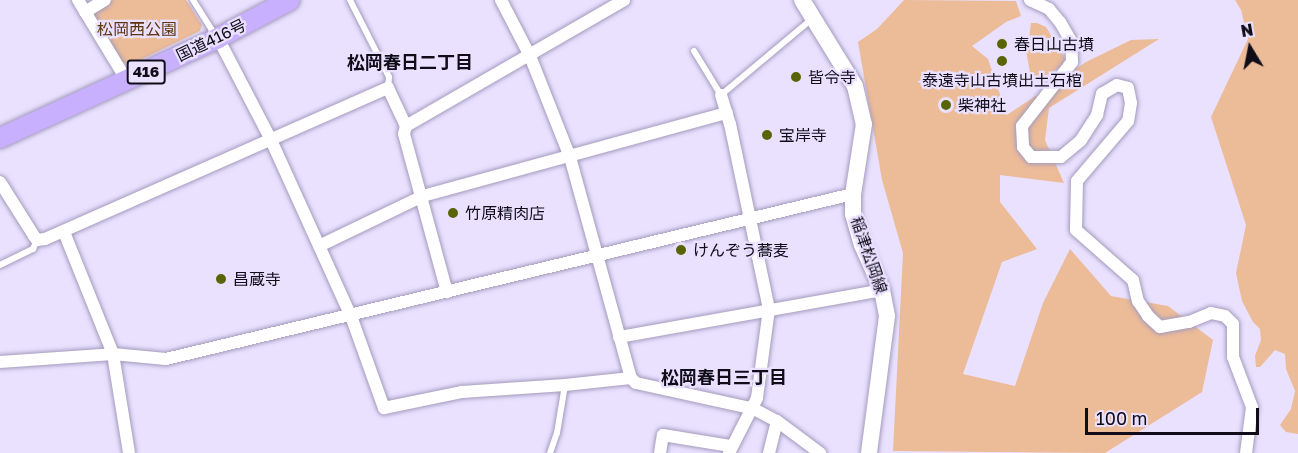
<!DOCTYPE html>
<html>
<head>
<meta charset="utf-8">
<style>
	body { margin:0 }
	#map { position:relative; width:1298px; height:453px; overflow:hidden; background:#e9e1ff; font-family:"Golos Text","Noto Sans JP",sans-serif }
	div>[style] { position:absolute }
	.green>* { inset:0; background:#ecbb98 }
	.roads { filter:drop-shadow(0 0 2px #a49bbd) drop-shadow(0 0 2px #a49bbd) }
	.service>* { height:6px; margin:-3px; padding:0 3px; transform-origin:3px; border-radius:3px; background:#fff }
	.minor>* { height:12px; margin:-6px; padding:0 6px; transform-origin:6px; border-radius:6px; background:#fff }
	.secondary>* { height:16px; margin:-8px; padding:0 8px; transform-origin:8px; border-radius:8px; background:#fff }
	.trunk>* { height:20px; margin:-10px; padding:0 10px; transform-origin:10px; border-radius:10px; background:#c8b0fe }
	.dots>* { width:16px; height:16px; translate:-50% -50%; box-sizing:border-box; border:3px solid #e9e1ff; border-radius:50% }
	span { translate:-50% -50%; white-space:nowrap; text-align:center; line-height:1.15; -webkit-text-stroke:4.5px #e9e1ff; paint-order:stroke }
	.shield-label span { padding:2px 4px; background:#e9e1ff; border:2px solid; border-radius:4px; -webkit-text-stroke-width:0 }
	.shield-label { font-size:15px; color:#100c18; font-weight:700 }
	.park-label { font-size:16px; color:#5e330e }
	.street-label { font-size:16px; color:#100c18 }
	.poi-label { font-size:16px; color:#100c18 }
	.left { translate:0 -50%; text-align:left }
	.neighbourhood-label { font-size:18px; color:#100c18; font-weight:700 }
	.north { position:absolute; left:1220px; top:18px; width:60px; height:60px; -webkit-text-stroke:4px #e9e1ff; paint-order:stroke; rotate:350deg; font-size:16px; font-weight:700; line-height:24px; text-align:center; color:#100c18 }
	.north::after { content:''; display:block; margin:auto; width:21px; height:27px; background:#100c18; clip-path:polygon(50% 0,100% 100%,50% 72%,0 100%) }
	.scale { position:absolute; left:1085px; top:408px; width:174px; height:27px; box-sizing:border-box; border:3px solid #100c18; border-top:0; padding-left:8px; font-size:18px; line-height:21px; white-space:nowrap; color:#100c18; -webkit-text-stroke:4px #e9e1ff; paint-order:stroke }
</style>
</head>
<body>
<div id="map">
	<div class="green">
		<div style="clip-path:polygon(113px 0,186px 0,202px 25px,200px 31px,132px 64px,123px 63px,94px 16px,95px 10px)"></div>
		<div style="clip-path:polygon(904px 0,1016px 1px,1021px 16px,1006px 22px,972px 46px,988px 59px,1007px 115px,1086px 62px,1131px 40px,1159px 39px,1049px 108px,1045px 140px,1064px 183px,1000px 175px,1000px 202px,1037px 249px,1002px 262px,963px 374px,1015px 386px,1043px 303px,1070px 249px,1111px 296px,1168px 306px,1213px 340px,1202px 392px,1105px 453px,893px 451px,903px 253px,882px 180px,858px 42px,877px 29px)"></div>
		<div style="clip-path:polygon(1235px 0,1298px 0,1298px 434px,1286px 432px,1280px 425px,1291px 409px,1295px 391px,1286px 369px,1285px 354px,1275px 350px,1260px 367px,1256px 367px,1255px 356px,1261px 340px,1260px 329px,1253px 322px,1242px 301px,1236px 273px,1246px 225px,1211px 117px,1248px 39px,1241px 10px)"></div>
		<div style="clip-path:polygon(1031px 23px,1037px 23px,1046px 27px,1065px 58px,1062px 66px,1036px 81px,1030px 72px,1025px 46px,1025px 39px,1029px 38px)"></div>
	</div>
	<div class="roads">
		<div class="service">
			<div style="left:193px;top:0;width:41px;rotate:57.8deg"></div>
			<div style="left:350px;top:0;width:86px;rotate:63.1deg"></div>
			<div style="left:389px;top:77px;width:11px;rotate:95deg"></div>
			<div style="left:694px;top:51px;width:52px;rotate:58.5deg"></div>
			<div style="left:721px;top:95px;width:120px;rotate:-39.9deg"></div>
			<div style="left:0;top:265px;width:37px;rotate:-26deg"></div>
			<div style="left:33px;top:249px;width:10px;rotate:-66deg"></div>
			<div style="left:550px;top:453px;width:21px;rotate:-71deg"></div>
			<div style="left:557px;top:433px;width:49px;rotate:-80.5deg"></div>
		</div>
		<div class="minor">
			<div style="left:78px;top:0;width:95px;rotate:58.8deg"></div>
			<div style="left:501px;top:0;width:63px;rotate:62.6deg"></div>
			<div style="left:530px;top:56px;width:109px;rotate:68.4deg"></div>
			<div style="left:570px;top:157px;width:229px;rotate:74.6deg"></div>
			<div style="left:631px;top:378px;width:7px;rotate:45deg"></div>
			<div style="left:636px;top:383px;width:121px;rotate:12.4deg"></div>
			<div style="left:754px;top:409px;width:26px;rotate:28deg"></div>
			<div style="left:777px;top:421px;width:54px;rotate:36.7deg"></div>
			<div style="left:1030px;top:0;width:21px;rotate:25deg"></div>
			<div style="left:1049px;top:9px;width:17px;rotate:50deg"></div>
			<div style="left:1060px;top:22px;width:22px;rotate:60deg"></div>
			<div style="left:1071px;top:41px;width:21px;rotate:87deg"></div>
			<div style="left:1072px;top:62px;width:81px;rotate:128deg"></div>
			<div style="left:1022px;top:126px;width:21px;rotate:87deg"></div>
			<div style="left:1023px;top:147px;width:13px;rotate:51deg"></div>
			<div style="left:1031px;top:157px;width:30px"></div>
			<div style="left:1061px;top:157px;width:26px;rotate:-40deg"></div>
			<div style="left:1081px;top:140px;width:30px;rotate:-57deg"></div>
			<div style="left:1097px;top:115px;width:22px;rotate:-77deg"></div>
			<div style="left:1102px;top:94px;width:17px;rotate:-31deg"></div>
			<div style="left:1117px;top:85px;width:11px;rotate:15deg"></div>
			<div style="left:1128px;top:88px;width:15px;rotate:79deg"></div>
			<div style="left:1131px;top:103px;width:18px;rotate:99deg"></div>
			<div style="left:1128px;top:121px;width:79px;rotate:130.4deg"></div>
			<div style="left:1077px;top:181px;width:49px;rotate:91.2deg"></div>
			<div style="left:1076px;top:230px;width:76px;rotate:41.3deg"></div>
			<div style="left:1133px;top:280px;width:22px;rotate:77deg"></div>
			<div style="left:1138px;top:301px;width:18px;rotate:56deg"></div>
			<div style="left:1148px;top:316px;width:16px;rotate:43deg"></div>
			<div style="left:1160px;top:327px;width:29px;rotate:-10deg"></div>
			<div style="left:1189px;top:322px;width:24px;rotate:-22deg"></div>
			<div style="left:1211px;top:313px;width:14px;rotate:12deg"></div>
			<div style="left:1225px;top:316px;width:11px;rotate:45deg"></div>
			<div style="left:1233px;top:324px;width:33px;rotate:90deg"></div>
			<div style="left:1233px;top:357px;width:53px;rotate:69.2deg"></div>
			<div style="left:1252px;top:407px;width:46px;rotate:97.4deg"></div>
			<div style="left:85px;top:12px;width:23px;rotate:-31deg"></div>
			<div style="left:218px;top:38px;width:115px;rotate:62.5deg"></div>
			<div style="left:271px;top:140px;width:193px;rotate:65.6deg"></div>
			<div style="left:351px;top:316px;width:98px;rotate:70.3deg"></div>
			<div style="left:384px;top:408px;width:80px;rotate:-11.6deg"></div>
			<div style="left:462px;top:392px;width:103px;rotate:-3.9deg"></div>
			<div style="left:565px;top:385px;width:66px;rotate:-6.1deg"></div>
			<div style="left:721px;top:95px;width:30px;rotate:73deg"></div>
			<div style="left:730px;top:124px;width:189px;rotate:78.1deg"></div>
			<div style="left:769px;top:309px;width:90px;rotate:97.7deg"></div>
			<div style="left:757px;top:398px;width:62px;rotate:117deg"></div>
			<div style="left:406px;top:126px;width:252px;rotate:-30deg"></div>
			<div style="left:0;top:182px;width:64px;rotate:57.8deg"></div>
			<div style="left:34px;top:236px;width:5px;rotate:53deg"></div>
			<div style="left:37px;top:240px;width:8px;rotate:-7deg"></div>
			<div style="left:45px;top:239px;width:375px;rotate:-23.8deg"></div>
			<div style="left:388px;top:88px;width:42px;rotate:64.7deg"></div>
			<div style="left:406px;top:126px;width:8px;rotate:104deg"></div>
			<div style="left:404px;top:134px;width:164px;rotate:74.8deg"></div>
			<div style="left:64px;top:232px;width:131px;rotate:68.1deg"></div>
			<div style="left:113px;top:354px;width:100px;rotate:80.8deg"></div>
			<div style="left:319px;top:246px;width:115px;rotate:-25.7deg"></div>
			<div style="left:423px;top:196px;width:315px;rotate:-15.3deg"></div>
			<div style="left:619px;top:337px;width:267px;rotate:-10.1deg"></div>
			<div style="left:0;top:362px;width:113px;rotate:-4deg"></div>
			<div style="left:113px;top:354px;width:53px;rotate:5.4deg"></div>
			<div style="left:166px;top:359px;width:707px;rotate:-13.51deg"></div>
			<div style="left:660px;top:453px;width:18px;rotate:-81deg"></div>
			<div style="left:663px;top:435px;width:68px;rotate:9.3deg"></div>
			<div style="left:769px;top:453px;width:33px;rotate:-76deg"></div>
		</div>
		<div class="secondary">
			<div style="left:802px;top:0;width:101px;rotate:58.4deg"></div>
			<div style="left:855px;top:86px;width:39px;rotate:77deg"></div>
			<div style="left:864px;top:124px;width:71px;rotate:98.9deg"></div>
			<div style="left:853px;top:194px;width:20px;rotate:90deg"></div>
			<div style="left:853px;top:214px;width:32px;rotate:74deg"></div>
			<div style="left:862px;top:245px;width:49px;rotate:66deg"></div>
			<div style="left:882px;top:290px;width:26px;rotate:79deg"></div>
			<div style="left:887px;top:316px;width:138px;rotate:97.5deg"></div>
		</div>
		<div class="trunk">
			<div style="left:0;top:138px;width:240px;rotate:-24.6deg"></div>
			<div style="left:218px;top:38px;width:81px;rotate:-27.8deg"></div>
		</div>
	</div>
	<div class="dots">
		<div style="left:1002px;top:44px;background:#596407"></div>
		<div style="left:1002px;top:61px;background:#596407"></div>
		<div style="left:796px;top:77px;background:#596407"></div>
		<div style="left:946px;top:105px;background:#596407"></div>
		<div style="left:767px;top:135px;background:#596407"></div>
		<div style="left:453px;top:213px;background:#596407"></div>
		<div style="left:681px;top:250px;background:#596407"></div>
		<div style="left:221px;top:279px;background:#596407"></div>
	</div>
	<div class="shield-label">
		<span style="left:146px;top:72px">416</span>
	</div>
	<div class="park-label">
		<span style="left:137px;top:29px">松岡西公園</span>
	</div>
	<div class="street-label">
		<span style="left:211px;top:40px;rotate:-26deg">国道416号</span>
		<span style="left:869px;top:255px;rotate:71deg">稲津松岡線</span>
	</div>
	<div class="poi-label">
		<span class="left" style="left:1014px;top:44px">春日山古墳</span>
		<span class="left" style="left:808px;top:77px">皆令寺</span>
		<span style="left:1002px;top:80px">泰遠寺山古墳出土石棺</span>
		<span class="left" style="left:958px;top:105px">柴神社</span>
		<span class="left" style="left:779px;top:135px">宝岸寺</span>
		<span class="left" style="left:465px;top:213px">竹原精肉店</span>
		<span class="left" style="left:693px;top:250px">けんぞう蕎麦</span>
		<span class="left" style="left:233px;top:279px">昌蔵寺</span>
	</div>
	<div class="neighbourhood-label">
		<span style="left:410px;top:62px">松岡春日二丁目</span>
		<span style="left:724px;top:377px">松岡春日三丁目</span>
	</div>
	<div class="north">N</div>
	<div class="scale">100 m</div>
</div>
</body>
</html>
